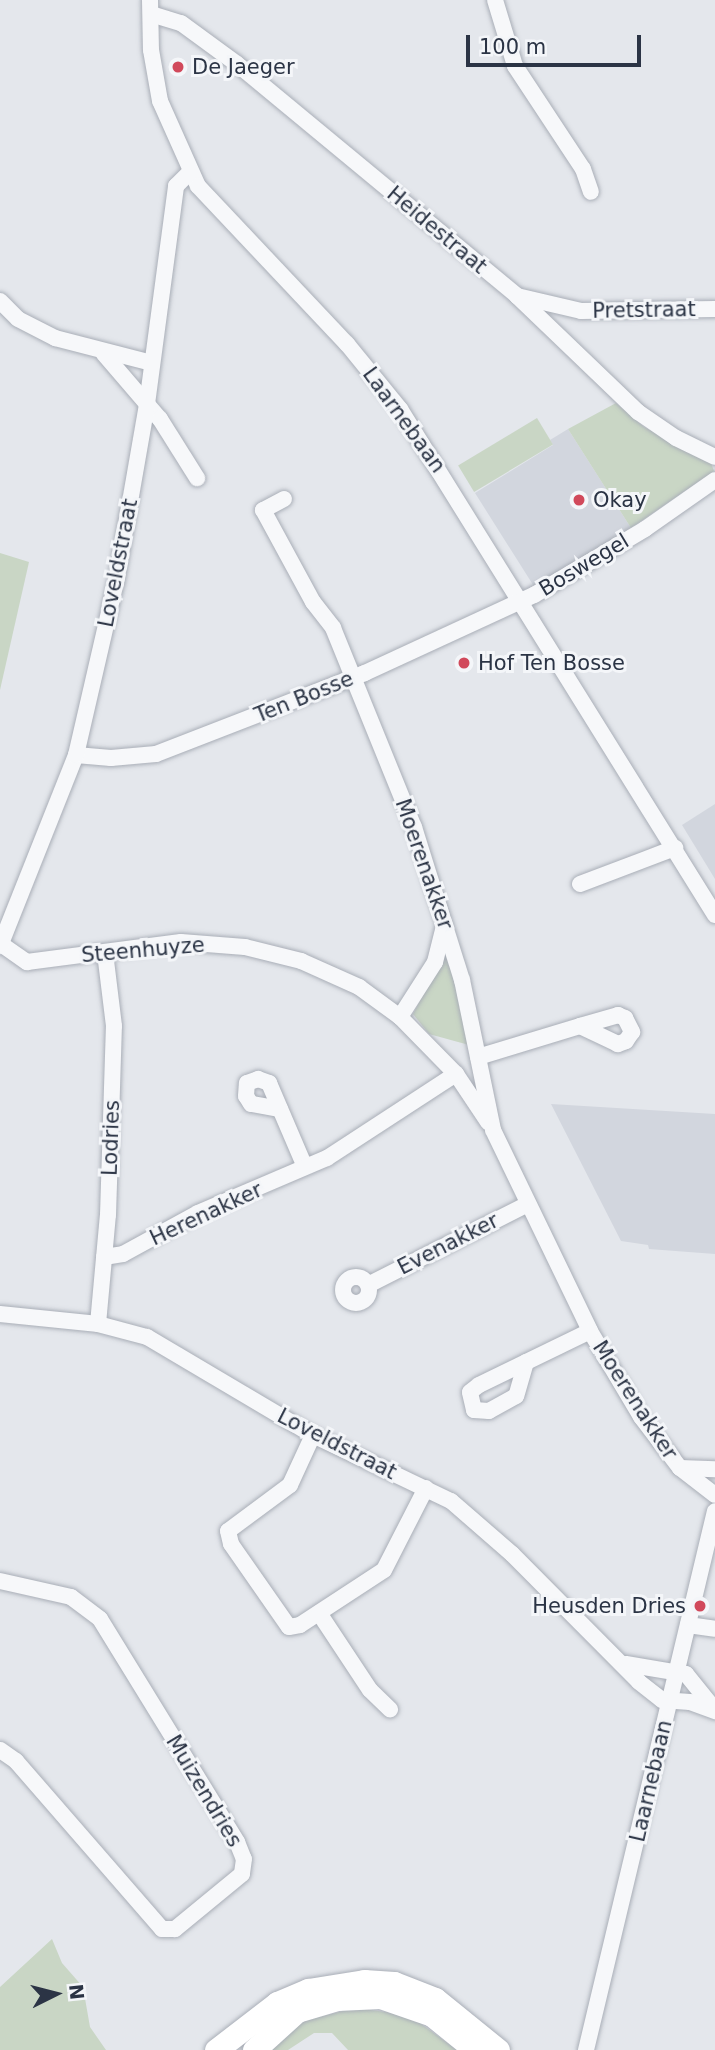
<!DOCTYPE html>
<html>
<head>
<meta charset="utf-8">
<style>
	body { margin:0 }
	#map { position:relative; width:715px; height:2050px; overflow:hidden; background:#e4e7ec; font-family:"DejaVu Sans",sans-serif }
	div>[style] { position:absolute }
	.built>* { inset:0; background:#d2d6de }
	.green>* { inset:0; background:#c9d6c5; transform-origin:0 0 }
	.roads { filter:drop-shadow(0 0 2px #a9aeb7) drop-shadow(0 0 2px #a9aeb7) }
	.minor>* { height:16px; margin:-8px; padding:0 8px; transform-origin:8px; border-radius:8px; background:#f7f8fa }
	.minor>.ring { margin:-8px; padding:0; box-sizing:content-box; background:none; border:16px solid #f7f8fa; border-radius:50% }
	.highway>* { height:23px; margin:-11.5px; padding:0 11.5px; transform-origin:11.5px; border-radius:11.5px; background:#fff }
	.dots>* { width:19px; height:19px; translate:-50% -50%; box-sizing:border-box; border:4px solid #f4f6f9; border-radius:50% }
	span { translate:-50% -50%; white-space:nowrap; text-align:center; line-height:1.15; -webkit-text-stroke:6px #f4f6f9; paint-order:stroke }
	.poi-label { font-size:21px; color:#2b3445 }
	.left { translate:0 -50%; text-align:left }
	.right { translate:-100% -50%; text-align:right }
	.street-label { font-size:21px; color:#2b3445 }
	.north { position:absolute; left:21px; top:1959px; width:70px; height:70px; -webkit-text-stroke:5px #f4f6f9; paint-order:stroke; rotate:84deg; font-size:19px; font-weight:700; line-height:28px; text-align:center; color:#2b3445 }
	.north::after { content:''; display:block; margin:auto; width:24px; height:32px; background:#2b3445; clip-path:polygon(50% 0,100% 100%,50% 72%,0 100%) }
	.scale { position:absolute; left:466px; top:35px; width:175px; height:32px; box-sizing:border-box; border:4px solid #2b3445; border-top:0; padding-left:9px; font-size:21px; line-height:24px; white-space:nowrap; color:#2b3445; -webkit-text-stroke:5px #f4f6f9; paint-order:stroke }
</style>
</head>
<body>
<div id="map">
	<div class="built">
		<div style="clip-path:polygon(568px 429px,631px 528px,535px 588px,475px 493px,553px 445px,550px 440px)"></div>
		<div style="clip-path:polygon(715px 804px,715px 879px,682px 825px)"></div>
		<div style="clip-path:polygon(551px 1104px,715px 1114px,715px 1254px,649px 1249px,648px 1245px,621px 1241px)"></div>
	</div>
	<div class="green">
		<div style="clip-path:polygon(616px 403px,644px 427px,711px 463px,714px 471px,631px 528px,568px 429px)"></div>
		<div style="left:537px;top:418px;width:31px;height:92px;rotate:59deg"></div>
		<div style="clip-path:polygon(0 553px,29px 562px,0 690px)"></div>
		<div style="clip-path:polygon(445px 953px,449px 954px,469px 1045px,429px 1034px,413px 1014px)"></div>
		<div style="clip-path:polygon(52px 1939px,62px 1963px,83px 1987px,90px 2027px,106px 2050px,0 2050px,0 1987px)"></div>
		<div style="clip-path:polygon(355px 2008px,409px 2015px,457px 2050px,348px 2050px,332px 2033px,314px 2033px,288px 2050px,268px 2050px,303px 2021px)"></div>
	</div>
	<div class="roads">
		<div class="minor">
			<div style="left:150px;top:0;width:50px;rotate:88.9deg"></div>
			<div style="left:151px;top:50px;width:52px;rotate:80deg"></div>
			<div style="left:160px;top:101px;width:93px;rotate:65.9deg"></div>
			<div style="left:198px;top:186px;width:217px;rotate:46.7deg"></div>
			<div style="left:347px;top:344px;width:84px;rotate:50.8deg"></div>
			<div style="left:400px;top:409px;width:596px;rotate:58.1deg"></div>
			<div style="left:495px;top:0;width:69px;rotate:73.1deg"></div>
			<div style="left:515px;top:66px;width:123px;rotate:56.6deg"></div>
			<div style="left:583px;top:169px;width:24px;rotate:71deg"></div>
			<div style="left:151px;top:14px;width:31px;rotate:17deg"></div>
			<div style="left:181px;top:23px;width:69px;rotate:36.2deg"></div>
			<div style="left:237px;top:64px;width:364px;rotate:39.6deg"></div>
			<div style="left:517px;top:296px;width:168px;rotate:43.8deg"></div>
			<div style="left:638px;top:412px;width:46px;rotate:34.4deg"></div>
			<div style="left:676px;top:438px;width:43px;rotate:26deg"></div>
			<div style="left:517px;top:296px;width:66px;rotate:13.2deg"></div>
			<div style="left:581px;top:311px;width:134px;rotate:-0.9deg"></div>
			<div style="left:0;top:301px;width:25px;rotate:45deg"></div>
			<div style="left:18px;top:319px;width:42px;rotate:27.2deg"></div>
			<div style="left:55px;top:338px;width:100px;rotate:14.5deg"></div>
			<div style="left:104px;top:354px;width:86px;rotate:49.3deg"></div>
			<div style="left:160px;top:419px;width:70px;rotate:57.9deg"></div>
			<div style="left:284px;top:499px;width:24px;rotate:152deg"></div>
			<div style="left:263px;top:510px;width:105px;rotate:61.5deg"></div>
			<div style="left:313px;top:602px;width:33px;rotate:52deg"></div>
			<div style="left:333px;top:628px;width:215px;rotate:67.9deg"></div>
			<div style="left:414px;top:827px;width:160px;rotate:72.6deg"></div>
			<div style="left:462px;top:980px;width:153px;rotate:78.3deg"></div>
			<div style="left:493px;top:1130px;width:223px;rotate:64.2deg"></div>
			<div style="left:590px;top:1331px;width:100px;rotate:59.3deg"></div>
			<div style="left:641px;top:1417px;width:64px;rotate:52.6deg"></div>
			<div style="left:680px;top:1468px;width:44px;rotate:37.6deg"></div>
			<div style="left:76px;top:755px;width:35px;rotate:5deg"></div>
			<div style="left:111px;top:758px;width:45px;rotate:-5.1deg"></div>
			<div style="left:156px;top:754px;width:224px;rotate:-21.2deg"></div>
			<div style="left:365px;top:673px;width:186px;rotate:-24.8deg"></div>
			<div style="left:534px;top:595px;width:129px;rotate:-30.7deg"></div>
			<div style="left:645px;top:529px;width:85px;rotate:-35deg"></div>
			<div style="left:580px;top:884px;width:102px;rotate:-20.8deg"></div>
			<div style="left:1px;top:944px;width:32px;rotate:35deg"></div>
			<div style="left:27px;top:962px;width:155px;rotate:-7.4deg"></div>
			<div style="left:181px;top:942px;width:64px;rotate:4.5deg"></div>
			<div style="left:245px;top:947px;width:58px;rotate:14deg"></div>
			<div style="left:301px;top:961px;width:64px;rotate:24.1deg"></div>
			<div style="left:359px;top:987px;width:51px;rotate:36.2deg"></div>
			<div style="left:400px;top:1017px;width:80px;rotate:45.5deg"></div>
			<div style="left:456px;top:1074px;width:58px;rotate:56.3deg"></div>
			<div style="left:0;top:946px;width:206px;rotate:-68.3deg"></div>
			<div style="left:76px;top:755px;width:178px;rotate:-77deg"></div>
			<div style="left:116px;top:582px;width:181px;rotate:-80.1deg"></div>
			<div style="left:147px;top:404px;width:220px;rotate:-82.4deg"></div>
			<div style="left:176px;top:186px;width:20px;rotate:-45deg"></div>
			<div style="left:400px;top:1017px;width:65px;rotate:-57.5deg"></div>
			<div style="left:435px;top:962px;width:37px;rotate:-76deg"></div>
			<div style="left:478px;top:1057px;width:107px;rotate:-16.9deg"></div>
			<div style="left:580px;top:1026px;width:40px;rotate:-16deg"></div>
			<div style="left:618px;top:1015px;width:8px;rotate:23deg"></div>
			<div style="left:625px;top:1018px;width:16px;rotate:63deg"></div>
			<div style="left:632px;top:1032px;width:11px;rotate:124deg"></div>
			<div style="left:626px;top:1041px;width:9px;rotate:159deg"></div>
			<div style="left:618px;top:1044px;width:42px;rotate:-154.7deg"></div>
			<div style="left:280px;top:1109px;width:29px;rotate:-170deg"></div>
			<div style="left:251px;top:1104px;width:9px;rotate:-122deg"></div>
			<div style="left:246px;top:1096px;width:13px;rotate:-86deg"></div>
			<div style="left:247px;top:1083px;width:12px;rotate:-20deg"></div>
			<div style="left:258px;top:1079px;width:12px;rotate:20deg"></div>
			<div style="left:269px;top:1083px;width:91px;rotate:66.8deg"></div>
			<div style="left:104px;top:1257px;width:19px;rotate:-9deg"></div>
			<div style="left:123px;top:1254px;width:85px;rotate:-28.7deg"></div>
			<div style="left:198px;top:1213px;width:140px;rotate:-23.1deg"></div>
			<div style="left:327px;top:1158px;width:154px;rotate:-33.1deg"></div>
			<div class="ring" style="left:343px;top:1277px;width:10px;height:10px"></div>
			<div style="left:368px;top:1285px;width:179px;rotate:-26.9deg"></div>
			<div style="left:0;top:1314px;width:99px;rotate:5.8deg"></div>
			<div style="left:98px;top:1324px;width:51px;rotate:14.9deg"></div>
			<div style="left:147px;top:1337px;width:193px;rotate:30.6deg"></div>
			<div style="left:313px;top:1435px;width:153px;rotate:25.6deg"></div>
			<div style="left:451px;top:1501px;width:81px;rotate:41deg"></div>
			<div style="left:512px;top:1554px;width:180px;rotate:45.2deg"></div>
			<div style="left:639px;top:1682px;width:29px;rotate:38deg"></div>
			<div style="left:662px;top:1700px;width:28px;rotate:4deg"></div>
			<div style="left:690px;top:1702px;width:27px;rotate:20deg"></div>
			<div style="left:98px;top:1324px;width:109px;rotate:-84.8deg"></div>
			<div style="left:108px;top:1215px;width:189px;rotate:-88.2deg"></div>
			<div style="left:114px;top:1026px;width:74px;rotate:-97deg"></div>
			<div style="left:526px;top:1362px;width:35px;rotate:106deg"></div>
			<div style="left:516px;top:1396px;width:31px;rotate:151deg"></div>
			<div style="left:489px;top:1411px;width:15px;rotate:-176deg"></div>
			<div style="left:474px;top:1410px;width:18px;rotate:-103deg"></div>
			<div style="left:470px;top:1392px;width:11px;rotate:-38deg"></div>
			<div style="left:479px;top:1385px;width:123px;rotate:-25.9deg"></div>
			<div style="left:313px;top:1435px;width:55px;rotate:114.7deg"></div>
			<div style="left:290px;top:1485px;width:77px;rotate:143.4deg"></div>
			<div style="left:228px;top:1531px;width:13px;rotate:77deg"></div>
			<div style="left:231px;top:1544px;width:101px;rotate:55.1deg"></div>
			<div style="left:289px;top:1627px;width:11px;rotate:-10deg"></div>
			<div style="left:300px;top:1625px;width:100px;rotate:-33.2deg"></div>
			<div style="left:384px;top:1570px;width:92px;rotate:-62.9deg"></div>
			<div style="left:680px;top:1468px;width:35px;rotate:2deg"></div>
			<div style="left:0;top:1581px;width:73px;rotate:12.7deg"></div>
			<div style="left:71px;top:1597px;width:36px;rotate:37deg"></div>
			<div style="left:100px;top:1619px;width:262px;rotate:58.4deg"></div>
			<div style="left:237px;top:1842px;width:18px;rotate:68deg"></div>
			<div style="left:244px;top:1859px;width:15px;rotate:98deg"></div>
			<div style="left:242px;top:1874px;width:87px;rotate:140.6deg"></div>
			<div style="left:175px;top:1929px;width:13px;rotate:180deg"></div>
			<div style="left:162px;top:1929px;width:223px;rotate:-131deg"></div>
			<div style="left:16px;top:1761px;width:19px;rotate:-145deg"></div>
			<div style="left:319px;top:1613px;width:92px;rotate:56.5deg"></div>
			<div style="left:370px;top:1690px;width:28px;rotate:44deg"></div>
			<div style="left:688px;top:1625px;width:27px;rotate:8deg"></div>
			<div style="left:626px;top:1664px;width:61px;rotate:9.5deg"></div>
			<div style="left:686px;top:1674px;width:46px;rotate:51.1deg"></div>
			<div style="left:586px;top:2050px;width:554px;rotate:-76.54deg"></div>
		</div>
		<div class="highway">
			<div style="left:216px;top:2050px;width:77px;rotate:-37.6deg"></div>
			<div style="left:277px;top:2003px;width:34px;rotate:-23deg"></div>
			<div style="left:308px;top:1990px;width:57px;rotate:-9.1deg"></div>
			<div style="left:364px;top:1981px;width:30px;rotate:4deg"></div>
			<div style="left:394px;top:1983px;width:44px;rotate:21.3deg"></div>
			<div style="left:435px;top:1999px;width:81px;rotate:39deg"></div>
			<div style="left:254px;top:2050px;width:58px;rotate:-42.2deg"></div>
			<div style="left:297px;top:2011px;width:42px;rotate:-16.7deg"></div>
			<div style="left:337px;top:1999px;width:43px;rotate:-2.7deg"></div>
			<div style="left:380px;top:1997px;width:55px;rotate:19.1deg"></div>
			<div style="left:432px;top:2015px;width:55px;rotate:39.1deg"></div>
		</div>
	</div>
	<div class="dots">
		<div style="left:178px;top:67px;background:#d1495b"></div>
		<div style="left:579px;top:500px;background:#d1495b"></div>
		<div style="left:464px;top:663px;background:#d1495b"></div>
		<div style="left:700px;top:1606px;background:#d1495b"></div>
	</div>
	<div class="poi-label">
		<span class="left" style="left:192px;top:67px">De Jaeger</span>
		<span class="left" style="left:593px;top:500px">Okay</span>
		<span class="left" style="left:478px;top:663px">Hof Ten Bosse</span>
		<span class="right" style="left:686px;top:1606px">Heusden Dries</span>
	</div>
	<div class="street-label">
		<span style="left:437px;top:230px;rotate:40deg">Heidestraat</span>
		<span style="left:644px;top:310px;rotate:-1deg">Pretstraat</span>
		<span style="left:404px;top:420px;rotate:54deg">Laarnebaan</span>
		<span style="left:118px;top:563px;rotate:-79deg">Loveldstraat</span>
		<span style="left:584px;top:565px;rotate:-31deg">Boswegel</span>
		<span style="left:304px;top:697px;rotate:-22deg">Ten Bosse</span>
		<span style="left:424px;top:864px;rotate:71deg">Moerenakker</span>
		<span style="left:143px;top:950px;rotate:-5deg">Steenhuyze</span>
		<span style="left:111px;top:1138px;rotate:-88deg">Lodries</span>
		<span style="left:206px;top:1214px;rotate:-25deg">Herenakker</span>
		<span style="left:448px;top:1244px;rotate:-27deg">Evenakker</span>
		<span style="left:635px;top:1400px;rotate:57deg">Moerenakker</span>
		<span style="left:337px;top:1444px;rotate:27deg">Loveldstraat</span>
		<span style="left:651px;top:1781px;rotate:-77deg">Laarnebaan</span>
		<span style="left:204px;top:1791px;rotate:59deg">Muizendries</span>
	</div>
	<div class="north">N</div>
	<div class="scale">100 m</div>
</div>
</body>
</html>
